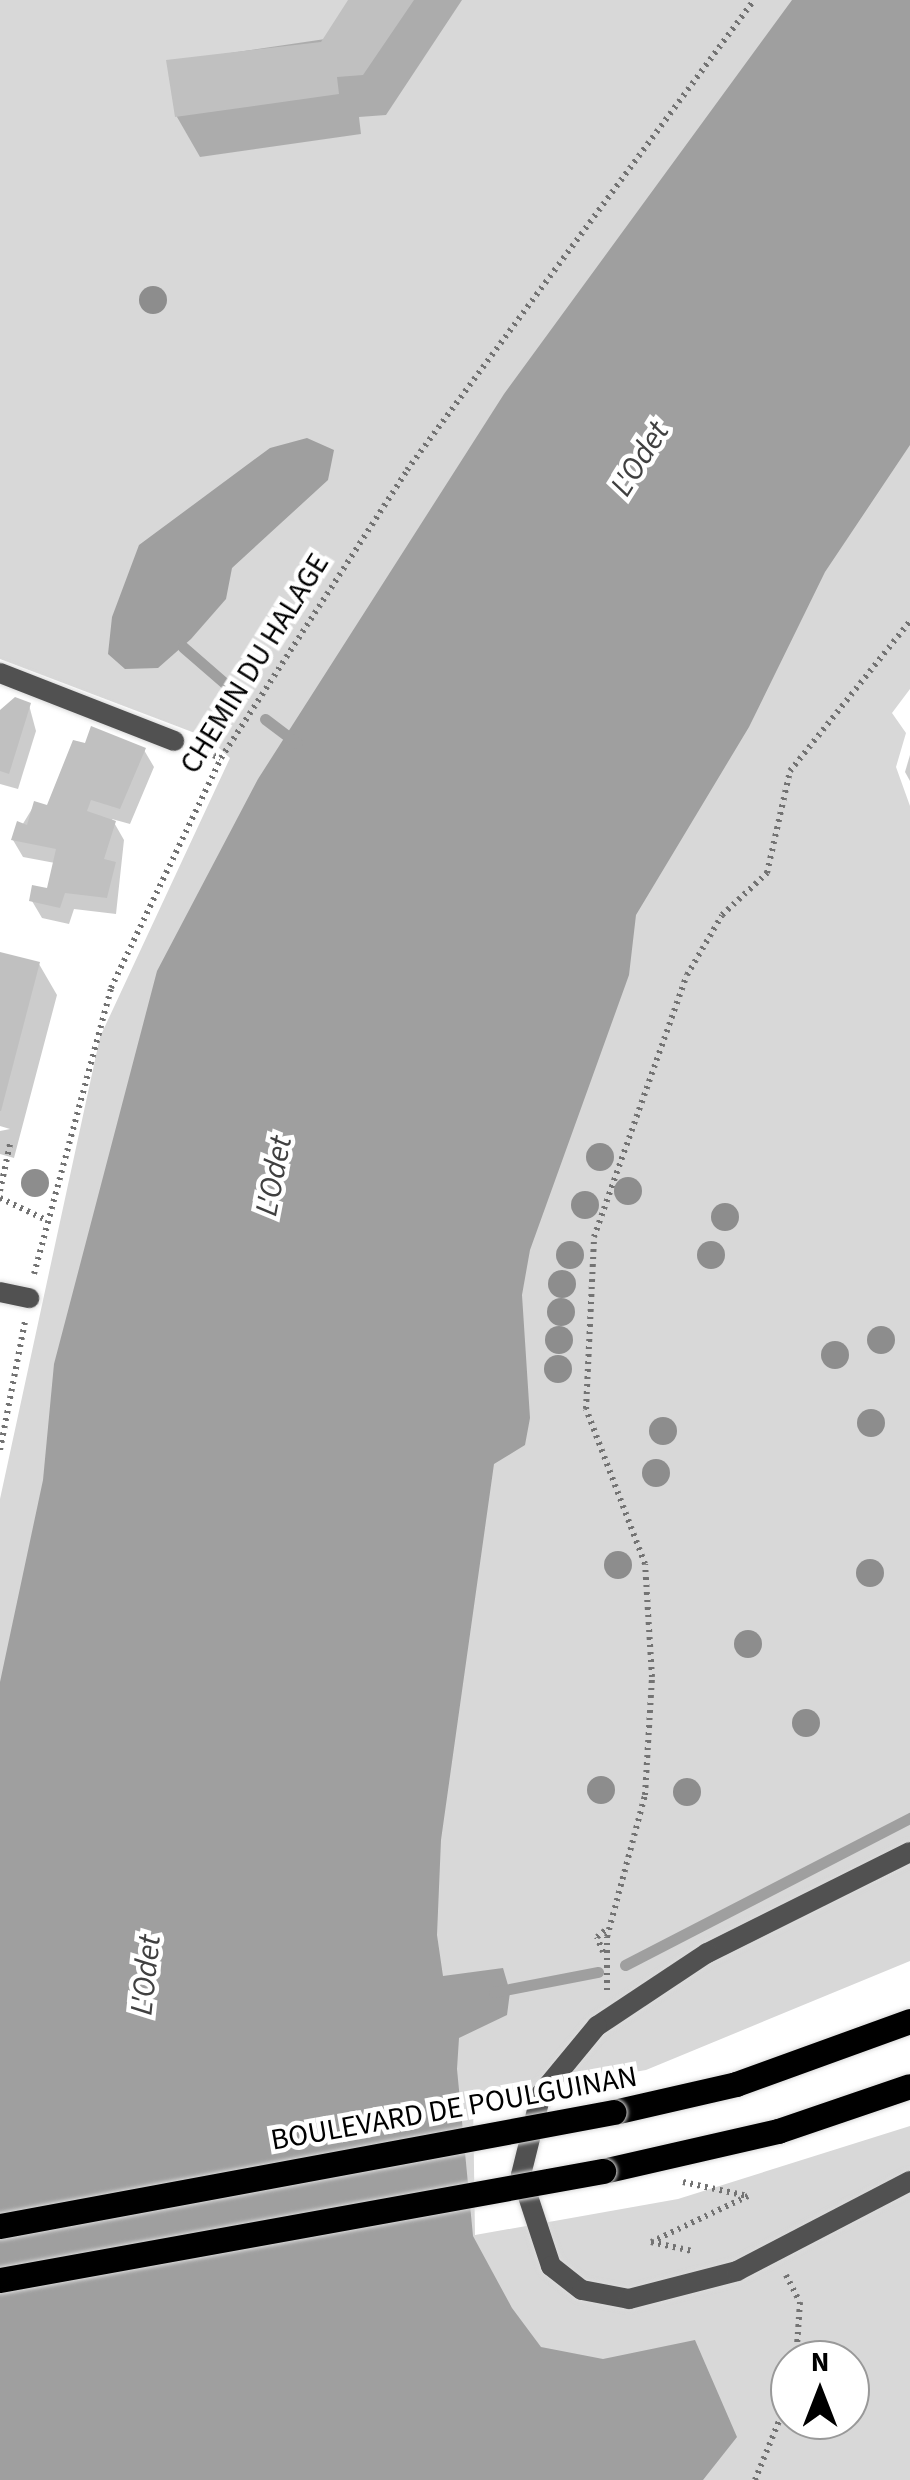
<!DOCTYPE html>
<html>
<head>
<meta charset="utf-8">
<style>
	body { margin:0 }
	#map { position:relative; width:910px; height:2480px; overflow:hidden; background:#fff; font-family:"Source Sans 3",sans-serif }
	div>[style] { position:absolute }
	.green>* { inset:0; background:#d8d8d8 }
	.water>* { inset:0; background:#9f9f9f }
	.shadow>* { inset:0; background:#0003 }
	.stream>* { height:11px; margin:-5.5px; padding:0 5.5px; transform-origin:5.5px; border-radius:5.5px; background:#9f9f9f }
	.building>* { inset:0; background:#c0c0c0 }
	.path>* { height:6px; margin-top:-3px; transform-origin:0; background:repeating-linear-gradient(90deg,#737373 0 2.5px,transparent 0 7.5px) }
	.roads { filter:drop-shadow(0 0 2px #dbdbdb) drop-shadow(0 0 2px #dbdbdb) }
	.lane>* { height:20px; margin:-10px; padding:0 10px; transform-origin:10px; border-radius:10px; background:#515151 }
	.street>* { height:20px; margin:-10px; padding:0 10px; transform-origin:10px; border-radius:10px; background:#515151 }
	.primary>* { height:25px; margin:-12.5px; padding:0 12.5px; transform-origin:12.5px; border-radius:12.5px; background:#000 }
	.bridges { filter:drop-shadow(0 0 2px #dbdbdb) drop-shadow(0 0 2px #dbdbdb) }
	.primary-bridge>* { height:25px; margin:-12.5px; padding:0 12.5px; transform-origin:12.5px; border-radius:12.5px; background:#000 }
	.trees>* { width:28px; height:28px; margin:-14px; border-radius:50%; background:#8d8d8d }
	span { translate:-50% -50%; white-space:nowrap; text-align:center; line-height:1.15; -webkit-text-stroke:9px #fff; paint-order:stroke }
	.street-label { font-size:30px; color:#000 }
	.water-label { font-size:32px; color:#404040; font-style:italic }
	.north { position:absolute; left:770px; top:2340px; width:100px; height:100px; box-sizing:border-box; background:#fff; border:2px solid #999; border-radius:50%; rotate:0deg; font-size:28px; font-weight:700; line-height:40px; text-align:center; color:#000 }
	.north::after { content:''; display:block; margin:auto; width:35px; height:45px; background:#000; clip-path:polygon(50% 0,100% 100%,50% 72%,0 100%) }
</style>
</head>
<body>
<div id="map">
	<div class="green">
		<div style="clip-path:polygon(0 0,838px 0,0 2234px,0 1499px,100px 1037px,230px 758px,208px 738px,0 659px)"></div>
		<div style="clip-path:polygon(evenodd,910px 215px,910px 689px,892px 713px,906px 733px,896px 767px,910px 806px,910px 1961px,646px 2070px,473px 2099px,475px 2235px,678px 2199px,910px 2126px,910px 2480px,231px 2480px,248px 1717px,910px 215px,790px 2360px,850px 2360px,850px 2420px,790px 2420px,790px 2360px)"></div>
	</div>
	<div class="water">
		<div style="clip-path:polygon(792px 0,910px 0,910px 445px,825px 572px,749px 727px,636px 915px,629px 975px,530px 1250px,522px 1295px,530px 1418px,525px 1445px,494px 1464px,441px 1840px,437px 1935px,443px 1976px,503px 1968px,510px 1992px,507px 2015px,459px 2038px,457px 2069px,473px 2236px,512px 2308px,541px 2347px,603px 2359px,695px 2340px,737px 2437px,703px 2480px,0 2480px,0 1682px,43px 1480px,54px 1364px,157px 971px,258px 779px,504px 394px)"></div>
		<div style="clip-path:polygon(307px 438px,334px 450px,328px 480px,232px 568px,226px 599px,191px 639px,158px 668px,125px 669px,108px 654px,112px 617px,139px 545px,270px 448px)"></div>
	</div>
	<div class="shadow">
		<div style="clip-path:polygon(356px 0,462px 0,386px 115px,359px 117px,361px 134px,200px 157px,177px 117px,169px 62px,332px 38px)"></div>
		<div style="clip-path:polygon(29px 705px,36px 731px,18px 789px,0 784px,0 721px)"></div>
		<div style="clip-path:polygon(144px 750px,154px 767px,130px 824px,112px 819px,124px 840px,116px 914px,74px 909px,69px 924px,42px 918px,32px 901px,49px 891px,55px 863px,23px 857px,13px 840px,35px 804px,52px 809px)"></div>
		<div style="clip-path:polygon(910px 755px,910px 781px,905px 772px)"></div>
		<div style="clip-path:polygon(0 954px,39px 964px,57px 995px,14px 1158px,0 1154px,0 1131px,10px 1129px,0 1126px)"></div>
	</div>
	<div class="stream">
		<div style="left:183px;top:647px;width:70px;rotate:41deg"></div>
		<div style="left:265px;top:719px;width:40px;rotate:37deg"></div>
		<div style="left:625px;top:1965px;width:321px;rotate:-27.3deg"></div>
		<div style="left:494px;top:1992px;width:106px;rotate:-10.9deg"></div>
	</div>
	<div class="building">
		<div style="clip-path:polygon(348px 0,414px 0,363px 75px,337px 77px,339px 94px,175px 117px,166px 60px,321px 42px)"></div>
		<div style="clip-path:polygon(15px 697px,31px 703px,9px 774px,0 771px,0 710px)"></div>
		<div style="clip-path:polygon(91px 726px,146px 748px,120px 809px,91px 800px,87px 811px,116px 821px,104px 859px,116px 862px,107px 898px,65px 893px,60px 908px,29px 901px,32px 885px,47px 888px,56px 849px,11px 840px,17px 821px,27px 825px,34px 801px,47px 805px,73px 740px,85px 743px)"></div>
		<div style="clip-path:polygon(0 952px,40px 962px,1px 1111px,0 1111px)"></div>
	</div>
	<div class="path">
		<div style="left:199px;top:750px;width:23px;rotate:20deg"></div>
		<div style="left:0;top:1191px;width:48px;rotate:-78deg"></div>
		<div style="left:0;top:1198px;width:51px;rotate:25.6deg"></div>
		<div style="left:34px;top:1274px;width:296px;rotate:-74.9deg"></div>
		<div style="left:111px;top:988px;width:255px;rotate:-64.4deg"></div>
		<div style="left:221px;top:758px;width:343px;rotate:-57.1deg"></div>
		<div style="left:407px;top:470px;width:584px;rotate:-53.56deg"></div>
		<div style="left:0;top:1450px;width:131px;rotate:-79deg"></div>
		<div style="left:603px;top:1952px;width:16px;rotate:-112deg"></div>
		<div style="left:597px;top:1937px;width:14px;rotate:-39deg"></div>
		<div style="left:607px;top:1990px;width:53px;rotate:-90deg"></div>
		<div style="left:607px;top:1937px;width:147px;rotate:-75deg"></div>
		<div style="left:645px;top:1795px;width:118px;rotate:-86.6deg"></div>
		<div style="left:652px;top:1677px;width:113px;rotate:-93.5deg"></div>
		<div style="left:645px;top:1564px;width:166px;rotate:-110.8deg"></div>
		<div style="left:586px;top:1409px;width:172px;rotate:-87.3deg"></div>
		<div style="left:594px;top:1237px;width:278px;rotate:-70.5deg"></div>
		<div style="left:687px;top:975px;width:69px;rotate:-59.7deg"></div>
		<div style="left:722px;top:915px;width:62px;rotate:-43deg"></div>
		<div style="left:767px;top:873px;width:105px;rotate:-77.3deg"></div>
		<div style="left:790px;top:771px;width:192px;rotate:-51.3deg"></div>
		<div style="left:683px;top:2182px;width:66px;rotate:12.2deg"></div>
		<div style="left:748px;top:2196px;width:107px;rotate:154.6deg"></div>
		<div style="left:651px;top:2242px;width:42px;rotate:12.4deg"></div>
		<div style="left:786px;top:2275px;width:30px;rotate:63deg"></div>
		<div style="left:800px;top:2302px;width:58px;rotate:93.9deg"></div>
		<div style="left:755px;top:2480px;width:93px;rotate:-67.9deg"></div>
	</div>
	<div class="roads">
		<div class="lane">
			<div style="left:0;top:1292px;width:30px;rotate:12deg"></div>
		</div>
		<div class="street">
			<div style="left:0;top:673px;width:187px;rotate:21.3deg"></div>
			<div style="left:910px;top:1852px;width:227px;rotate:153.5deg"></div>
			<div style="left:707px;top:1953px;width:132px;rotate:146.4deg"></div>
			<div style="left:597px;top:2026px;width:88px;rotate:129.5deg"></div>
			<div style="left:541px;top:2094px;width:83px;rotate:103.9deg"></div>
			<div style="left:521px;top:2175px;width:96px;rotate:71.8deg"></div>
			<div style="left:551px;top:2266px;width:39px;rotate:38deg"></div>
			<div style="left:582px;top:2290px;width:48px;rotate:10.8deg"></div>
			<div style="left:629px;top:2299px;width:112px;rotate:-14.5deg"></div>
			<div style="left:737px;top:2271px;width:195px;rotate:-27.5deg"></div>
		</div>
		<div class="primary">
			<div style="left:614px;top:2112px;width:125px;rotate:-12.9deg"></div>
			<div style="left:736px;top:2084px;width:185px;rotate:-19.9deg"></div>
			<div style="left:603px;top:2171px;width:180px;rotate:-12.9deg"></div>
			<div style="left:778px;top:2131px;width:139px;rotate:-18.8deg"></div>
		</div>
	</div>
	<div class="bridges">
		<div class="primary-bridge">
			<div style="left:0;top:2226px;width:624px;rotate:-10.52deg"></div>
			<div style="left:0;top:2280px;width:613px;rotate:-10.25deg"></div>
		</div>
	</div>
	<div class="trees">
		<div style="left:153px;top:300px"></div>
		<div style="left:600px;top:1157px"></div>
		<div style="left:35px;top:1183px"></div>
		<div style="left:628px;top:1191px"></div>
		<div style="left:585px;top:1205px"></div>
		<div style="left:725px;top:1217px"></div>
		<div style="left:570px;top:1255px"></div>
		<div style="left:711px;top:1255px"></div>
		<div style="left:562px;top:1284px"></div>
		<div style="left:561px;top:1312px"></div>
		<div style="left:559px;top:1340px"></div>
		<div style="left:881px;top:1340px"></div>
		<div style="left:835px;top:1355px"></div>
		<div style="left:558px;top:1369px"></div>
		<div style="left:871px;top:1423px"></div>
		<div style="left:663px;top:1431px"></div>
		<div style="left:656px;top:1473px"></div>
		<div style="left:618px;top:1565px"></div>
		<div style="left:870px;top:1573px"></div>
		<div style="left:748px;top:1644px"></div>
		<div style="left:806px;top:1723px"></div>
		<div style="left:601px;top:1790px"></div>
		<div style="left:687px;top:1792px"></div>
	</div>
	<div class="street-label">
		<span style="left:255px;top:664px;rotate:-58deg">CHEMIN DU HALAGE</span>
		<span style="left:454px;top:2109px;rotate:-10deg">BOULEVARD DE POULGUINAN</span>
	</div>
	<div class="water-label">
		<span style="left:640px;top:459px;rotate:-58deg">L'Odet</span>
		<span style="left:274px;top:1176px;rotate:-79deg">L'Odet</span>
		<span style="left:146px;top:1975px;rotate:-84deg">L'Odet</span>
	</div>
	<div class="north">N</div>
</div>
</body>
</html>
